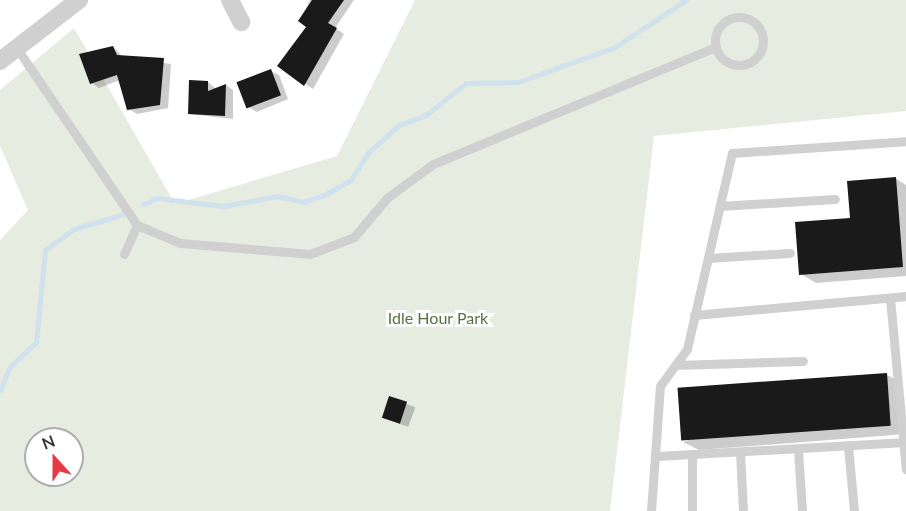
<!DOCTYPE html>
<html>
<head>
<meta charset="utf-8">
<style>
	body { margin:0 }
	#map { position:relative; width:906px; height:511px; overflow:hidden; background:#fff; font-family:Lato,sans-serif }
	div>[style] { position:absolute }
	.green>* { inset:0; background:#e6ecdf }
	.shadow>* { inset:0; background:#0003; transform-origin:0 0 }
	.stream>* { height:5px; margin:-2.5px; padding:0 2.5px; transform-origin:2.5px; border-radius:2.5px; background:#cfe2ee }
	.building>* { inset:0; background:#1a1a1a; transform-origin:0 0 }
	.lane>* { height:9px; margin:-4.5px; padding:0 4.5px; transform-origin:4.5px; border-radius:4.5px; background:#d0d0d0 }
	.lane>.ring { margin:-4.5px; padding:0; box-sizing:content-box; background:none; border:9px solid #d0d0d0; border-radius:50% }
	.street>* { height:18px; margin:-9px; padding:0 9px; transform-origin:9px; border-radius:9px; background:#d0d0d0 }
	span { translate:-50% -50%; white-space:nowrap; text-align:center; line-height:1.15; -webkit-text-stroke:6px #fff; paint-order:stroke }
	.park-label { font-size:16px; color:#56703f }
	.north { position:absolute; left:24px; top:427px; width:60px; height:60px; box-sizing:border-box; background:#fff; border:2px solid #adadad; border-radius:50%; rotate:339deg; font-size:16px; font-weight:700; line-height:24px; text-align:center; color:#333 }
	.north::after { content:''; display:block; margin:auto; width:21px; height:27px; background:#e63946; clip-path:polygon(50% 0,100% 100%,50% 72%,0 100%) }
</style>
</head>
<body>
<div id="map">
	<div class="green">
		<div style="clip-path:polygon(evenodd,415px 0,906px 0,906px 111px,654px 136px,610px 511px,0 511px,0 240px,28px 210px,0 146px,0 90px,74px 28px,175px 204px,337px 156px,415px 0,36px 439px,72px 439px,72px 475px,36px 475px,36px 439px)"></div>
	</div>
	<div class="shadow">
		<div style="clip-path:polygon(310px 0,354px 0,335px 28px,344px 34px,313px 89px,279px 66px,308px 27px,300px 21px)"></div>
		<div style="clip-path:polygon(113px 47px,123px 57px,171px 64px,168px 108px,137px 114px,129px 109px,120px 80px,99px 88px,92px 83px)"></div>
		<div style="clip-path:polygon(271px 71px,279px 75px,288px 99px,257px 112px,249px 107px)"></div>
		<div style="clip-path:polygon(208px 82px,216px 89px,226px 85px,233px 90px,233px 119px,189px 114px)"></div>
		<div style="clip-path:polygon(895px 178px,906px 185px,906px 276px,816px 283px,801px 274px)"></div>
		<div style="clip-path:polygon(887px 375px,902px 383px,906px 434px,699px 450px,683px 442px)"></div>
		<div style="left:390px;top:398px;width:27px;height:21px;rotate:20deg"></div>
	</div>
	<div class="stream">
		<div style="left:143px;top:204px;width:15px;rotate:-23deg"></div>
		<div style="left:157px;top:198px;width:66px;rotate:6.9deg"></div>
		<div style="left:223px;top:206px;width:56px;rotate:-10.3deg"></div>
		<div style="left:278px;top:196px;width:26px;rotate:13deg"></div>
		<div style="left:303px;top:202px;width:22px;rotate:-18deg"></div>
		<div style="left:324px;top:195px;width:31px;rotate:-29deg"></div>
		<div style="left:351px;top:180px;width:32px;rotate:-58deg"></div>
		<div style="left:368px;top:153px;width:42px;rotate:-42.1deg"></div>
		<div style="left:399px;top:125px;width:29px;rotate:-20deg"></div>
		<div style="left:426px;top:115px;width:51px;rotate:-38.7deg"></div>
		<div style="left:466px;top:83px;width:52px;rotate:-1.1deg"></div>
		<div style="left:518px;top:82px;width:103px;rotate:-19.8deg"></div>
		<div style="left:615px;top:47px;width:85px;rotate:-33.5deg"></div>
		<div style="left:0;top:390px;width:25px;rotate:-67deg"></div>
		<div style="left:10px;top:367px;width:36px;rotate:-44deg"></div>
		<div style="left:36px;top:342px;width:92px;rotate:-84.4deg"></div>
		<div style="left:45px;top:250px;width:36px;rotate:-36deg"></div>
		<div style="left:74px;top:229px;width:51px;rotate:-17deg"></div>
	</div>
	<div class="building">
		<div style="clip-path:polygon(312px 0,344px 0,328px 23px,337px 28px,304px 86px,277px 66px,306px 27px,298px 21px)"></div>
		<div style="clip-path:polygon(113px 46px,117px 55px,164px 58px,160px 105px,127px 110px,117px 75px,90px 84px,79px 54px)"></div>
		<div style="left:271px;top:69px;width:28px;height:37px;rotate:69deg"></div>
		<div style="clip-path:polygon(189px 80px,208px 81px,208px 91px,226px 84px,225px 116px,188px 114px)"></div>
		<div style="clip-path:polygon(896px 177px,903px 267px,799px 275px,795px 222px,850px 218px,847px 181px)"></div>
		<div style="left:887px;top:373px;width:53px;height:210px;rotate:86deg"></div>
		<div style="left:389px;top:396px;width:19px;height:23px;rotate:18deg"></div>
	</div>
	<div class="lane">
		<div class="ring" style="left:715px;top:17px;width:39px;height:39px"></div>
		<div style="left:16px;top:47px;width:215px;rotate:55.8deg"></div>
		<div style="left:137px;top:225px;width:47px;rotate:22.7deg"></div>
		<div style="left:180px;top:243px;width:130px;rotate:4.8deg"></div>
		<div style="left:310px;top:254px;width:47px;rotate:-21.1deg"></div>
		<div style="left:354px;top:237px;width:51px;rotate:-49.8deg"></div>
		<div style="left:387px;top:198px;width:57px;rotate:-36.5deg"></div>
		<div style="left:433px;top:164px;width:306px;rotate:-22.5deg"></div>
		<div style="left:720px;top:206px;width:115px;rotate:-3.5deg"></div>
		<div style="left:124px;top:254px;width:32px;rotate:-66deg"></div>
		<div style="left:708px;top:258px;width:82px;rotate:-3.5deg"></div>
		<div style="left:890px;top:298px;width:172px;rotate:84.7deg"></div>
		<div style="left:694px;top:315px;width:213px;rotate:-5.1deg"></div>
		<div style="left:675px;top:365px;width:128px;rotate:-1.8deg"></div>
		<div style="left:848px;top:446px;width:65px;rotate:84.7deg"></div>
		<div style="left:798px;top:450px;width:61px;rotate:86.2deg"></div>
		<div style="left:740px;top:452px;width:59px;rotate:87.1deg"></div>
		<div style="left:657px;top:456px;width:249px;rotate:-3.2deg"></div>
		<div style="left:692px;top:456px;width:55px;rotate:90deg"></div>
		<div style="left:651px;top:511px;width:125px;rotate:-85.9deg"></div>
		<div style="left:660px;top:386px;width:46px;rotate:-53.9deg"></div>
		<div style="left:687px;top:349px;width:201px;rotate:-77.1deg"></div>
		<div style="left:732px;top:153px;width:174px;rotate:-3.9deg"></div>
	</div>
	<div class="street">
		<div style="left:230px;top:0;width:25px;rotate:63deg"></div>
		<div style="left:0;top:61px;width:100px;rotate:-37.7deg"></div>
	</div>
	<div class="park-label">
		<span style="left:438px;top:318px">Idle Hour Park</span>
	</div>
	<div class="north">N</div>
</div>
</body>
</html>
